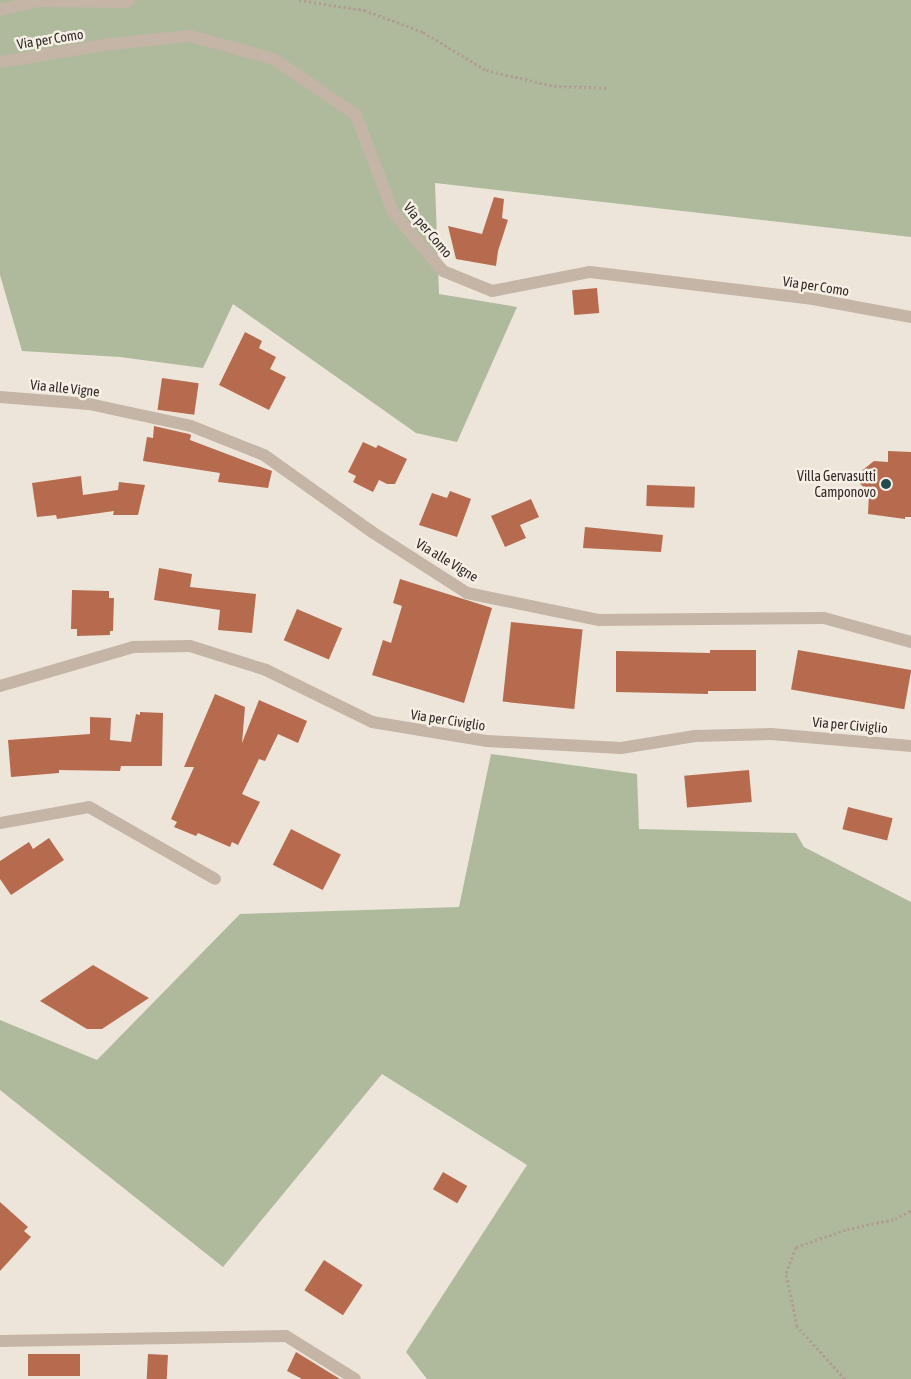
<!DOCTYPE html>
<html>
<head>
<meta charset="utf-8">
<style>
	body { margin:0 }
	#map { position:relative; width:911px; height:1379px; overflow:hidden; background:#ede5d9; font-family:"Asap Condensed",sans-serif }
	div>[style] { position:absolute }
	.green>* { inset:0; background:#afba9c }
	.building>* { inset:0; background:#b66b4f; transform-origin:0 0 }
	.path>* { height:3px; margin-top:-1.5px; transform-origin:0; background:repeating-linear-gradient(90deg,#af9f92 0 2.5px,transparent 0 5px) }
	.minor>* { height:12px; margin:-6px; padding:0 6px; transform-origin:6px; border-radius:6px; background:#c4b5a7 }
	.tertiary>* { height:12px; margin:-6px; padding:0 6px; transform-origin:6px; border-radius:6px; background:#c4b5a7 }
	.dots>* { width:14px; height:14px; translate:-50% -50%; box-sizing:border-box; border:2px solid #f6efe5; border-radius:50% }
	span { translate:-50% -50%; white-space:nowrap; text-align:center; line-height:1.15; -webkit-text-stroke:5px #f6efe5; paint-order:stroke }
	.street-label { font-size:14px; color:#312a27 }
	.poi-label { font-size:14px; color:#312a27 }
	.right { translate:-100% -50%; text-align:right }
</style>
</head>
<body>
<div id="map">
	<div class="green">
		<div style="clip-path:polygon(0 0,911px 0,911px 237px,435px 183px,439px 294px,517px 307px,457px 442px,416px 433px,233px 304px,203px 368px,120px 357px,22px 351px,0 275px)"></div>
		<div style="clip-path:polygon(491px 754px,637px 774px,639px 829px,796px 833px,804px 847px,911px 902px,911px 1379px,427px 1379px,406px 1352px,527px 1165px,382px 1074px,223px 1267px,0 1090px,0 1020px,97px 1060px,240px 914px,459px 907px)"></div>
	</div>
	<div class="building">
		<div style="clip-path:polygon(494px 197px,504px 199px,502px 218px,508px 220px,498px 251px,496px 266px,456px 259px,448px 226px,482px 234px)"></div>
		<div style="left:597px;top:288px;width:25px;height:25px;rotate:85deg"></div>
		<div style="clip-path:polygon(245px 332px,262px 341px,259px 348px,276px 357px,270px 369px,286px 377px,269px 410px,219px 385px)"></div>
		<div style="left:162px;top:378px;width:37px;height:32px;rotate:8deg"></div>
		<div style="clip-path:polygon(154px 426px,189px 434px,191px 435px,190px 440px,272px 471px,268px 488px,218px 482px,220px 473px,143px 461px,147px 437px,153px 438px)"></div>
		<div style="clip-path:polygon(363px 442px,376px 448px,378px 445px,407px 459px,395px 484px,387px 484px,379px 480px,373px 492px,353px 482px,356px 476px,348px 472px)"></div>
		<div style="clip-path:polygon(888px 451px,911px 452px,911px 517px,905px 517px,905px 519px,868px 514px,869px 493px,854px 477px,874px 461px,888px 462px)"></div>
		<div style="clip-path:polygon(81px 476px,83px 495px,118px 490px,119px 482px,145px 485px,138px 515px,113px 515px,114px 511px,57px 519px,56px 515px,37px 517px,32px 483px)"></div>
		<div style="left:647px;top:485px;width:48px;height:21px;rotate:2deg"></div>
		<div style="clip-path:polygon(450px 491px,471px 499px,457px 537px,419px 525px,432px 493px,447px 498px)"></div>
		<div style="clip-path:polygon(531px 499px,539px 517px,520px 525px,526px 538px,505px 547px,491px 516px)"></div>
		<div style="clip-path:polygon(585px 527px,663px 535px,661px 552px,583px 548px)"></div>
		<div style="clip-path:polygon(159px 568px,192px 574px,190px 587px,256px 594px,252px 633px,218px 630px,220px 610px,154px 600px)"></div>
		<div style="clip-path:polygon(400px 579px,492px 608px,464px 703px,372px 675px,383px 640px,391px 643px,402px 606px,393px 603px)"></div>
		<div style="clip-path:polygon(72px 590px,109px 591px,109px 598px,114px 598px,113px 631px,110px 631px,110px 635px,77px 636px,77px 629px,71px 629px)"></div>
		<div style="left:297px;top:609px;width:49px;height:34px;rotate:23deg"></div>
		<div style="left:511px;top:622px;width:72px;height:80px;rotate:6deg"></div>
		<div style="clip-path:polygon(710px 650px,756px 650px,756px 691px,708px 691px,708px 694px,616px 692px,616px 651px,710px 653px)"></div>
		<div style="left:798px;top:650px;width:115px;height:40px;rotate:10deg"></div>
		<div style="clip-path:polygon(215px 694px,245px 707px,242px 743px,259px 700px,307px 721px,298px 743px,278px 734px,265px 761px,259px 759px,242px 794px,260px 802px,238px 845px,232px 842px,230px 847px,198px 833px,196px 836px,174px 827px,177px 822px,171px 819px,194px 767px,184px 767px)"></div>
		<div style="clip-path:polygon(140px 712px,163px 713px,162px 766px,121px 766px,120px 771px,59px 770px,59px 773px,11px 777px,8px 740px,90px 734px,90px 717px,111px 718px,110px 740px,131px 742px,136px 714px,140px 715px)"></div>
		<div style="left:749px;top:770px;width:32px;height:65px;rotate:85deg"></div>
		<div style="left:848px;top:807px;width:46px;height:23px;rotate:14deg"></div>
		<div style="left:291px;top:829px;width:56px;height:40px;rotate:27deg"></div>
		<div style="clip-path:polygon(49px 838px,64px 860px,11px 895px,0 879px,0 861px,29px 842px,33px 849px)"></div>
		<div style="clip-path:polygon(93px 965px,149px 998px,102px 1029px,87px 1029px,40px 1001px)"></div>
		<div style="left:443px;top:1172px;width:28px;height:20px;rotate:30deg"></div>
		<div style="clip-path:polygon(0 1202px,28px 1227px,24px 1231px,31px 1237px,0 1271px)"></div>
		<div style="left:324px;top:1260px;width:46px;height:36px;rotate:33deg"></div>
		<div style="clip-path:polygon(296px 1352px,340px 1379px,302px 1379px,287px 1371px)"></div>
		<div style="left:28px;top:1354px;width:52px;height:22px"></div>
		<div style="left:148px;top:1354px;width:20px;height:25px;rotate:3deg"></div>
	</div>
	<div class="path">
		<div style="left:299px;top:0;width:66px;rotate:8.7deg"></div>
		<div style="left:364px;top:10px;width:63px;rotate:20.4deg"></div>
		<div style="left:423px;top:32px;width:74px;rotate:31.1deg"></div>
		<div style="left:486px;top:70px;width:70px;rotate:13.2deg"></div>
		<div style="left:554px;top:86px;width:54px;rotate:2.1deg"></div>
		<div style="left:845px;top:1379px;width:72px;rotate:-132.2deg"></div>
		<div style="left:797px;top:1326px;width:54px;rotate:-101.7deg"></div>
		<div style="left:786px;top:1273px;width:28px;rotate:-69deg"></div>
		<div style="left:796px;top:1247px;width:54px;rotate:-19.4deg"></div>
		<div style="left:847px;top:1229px;width:49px;rotate:-11.8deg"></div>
		<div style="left:895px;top:1219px;width:18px;rotate:-29deg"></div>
	</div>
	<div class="minor">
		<div style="left:0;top:397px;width:89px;rotate:4.5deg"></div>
		<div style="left:89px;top:404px;width:104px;rotate:12.2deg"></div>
		<div style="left:191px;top:426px;width:79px;rotate:21.7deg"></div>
		<div style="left:264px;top:455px;width:133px;rotate:35.5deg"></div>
		<div style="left:372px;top:532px;width:113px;rotate:32.7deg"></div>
		<div style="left:467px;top:593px;width:135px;rotate:11.6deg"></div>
		<div style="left:599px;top:620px;width:225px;rotate:-0.5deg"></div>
		<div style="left:824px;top:618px;width:90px;rotate:15.4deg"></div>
		<div style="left:0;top:686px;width:139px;rotate:-16.3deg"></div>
		<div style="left:133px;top:647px;width:57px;rotate:-1deg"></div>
		<div style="left:190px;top:646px;width:80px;rotate:17.5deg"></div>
		<div style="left:266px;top:670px;width:118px;rotate:26.1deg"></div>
		<div style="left:372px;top:722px;width:117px;rotate:9.4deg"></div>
		<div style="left:487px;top:741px;width:134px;rotate:3deg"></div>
		<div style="left:621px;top:748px;width:75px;rotate:-9.2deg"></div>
		<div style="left:695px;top:736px;width:76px;rotate:-1.5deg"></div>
		<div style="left:771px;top:734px;width:141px;rotate:4.9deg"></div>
		<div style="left:0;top:823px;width:90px;rotate:-10.2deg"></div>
		<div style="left:89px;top:807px;width:145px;rotate:29.7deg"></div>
		<div style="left:0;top:1341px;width:286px;rotate:-1deg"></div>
		<div style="left:286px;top:1336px;width:81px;rotate:31.9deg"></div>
	</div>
	<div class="tertiary">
		<div style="left:0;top:10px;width:40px;rotate:-13deg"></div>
		<div style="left:39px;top:1px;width:87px;rotate:0.7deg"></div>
		<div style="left:126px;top:2px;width:4px;rotate:-27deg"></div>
		<div style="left:0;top:62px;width:111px;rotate:-9.3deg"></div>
		<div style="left:110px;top:44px;width:80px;rotate:-5.7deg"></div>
		<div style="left:190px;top:36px;width:87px;rotate:15.3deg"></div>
		<div style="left:274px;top:59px;width:99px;rotate:34.3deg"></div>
		<div style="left:356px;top:115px;width:104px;rotate:69.1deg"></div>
		<div style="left:393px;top:212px;width:77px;rotate:49.7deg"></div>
		<div style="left:443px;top:271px;width:53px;rotate:22.2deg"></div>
		<div style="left:492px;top:291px;width:100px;rotate:-11deg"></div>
		<div style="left:590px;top:272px;width:225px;rotate:6.9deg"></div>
		<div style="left:813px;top:299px;width:100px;rotate:10.4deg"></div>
	</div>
	<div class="dots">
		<div style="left:886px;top:484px;background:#22494d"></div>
	</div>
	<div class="street-label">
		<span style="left:50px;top:39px;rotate:-9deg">Via per Como</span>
		<span style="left:428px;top:230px;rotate:50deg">Via per Como</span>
		<span style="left:816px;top:286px;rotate:9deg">Via per Como</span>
		<span style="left:65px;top:388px;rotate:6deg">Via alle Vigne</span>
		<span style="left:447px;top:560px;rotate:31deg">Via alle Vigne</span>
		<span style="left:448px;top:720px;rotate:9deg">Via per Civiglio</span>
		<span style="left:850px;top:725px;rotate:5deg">Via per Civiglio</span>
	</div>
	<div class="poi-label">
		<span class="right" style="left:876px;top:484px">Villa Gervasutti<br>Camponovo</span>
	</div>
</div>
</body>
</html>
